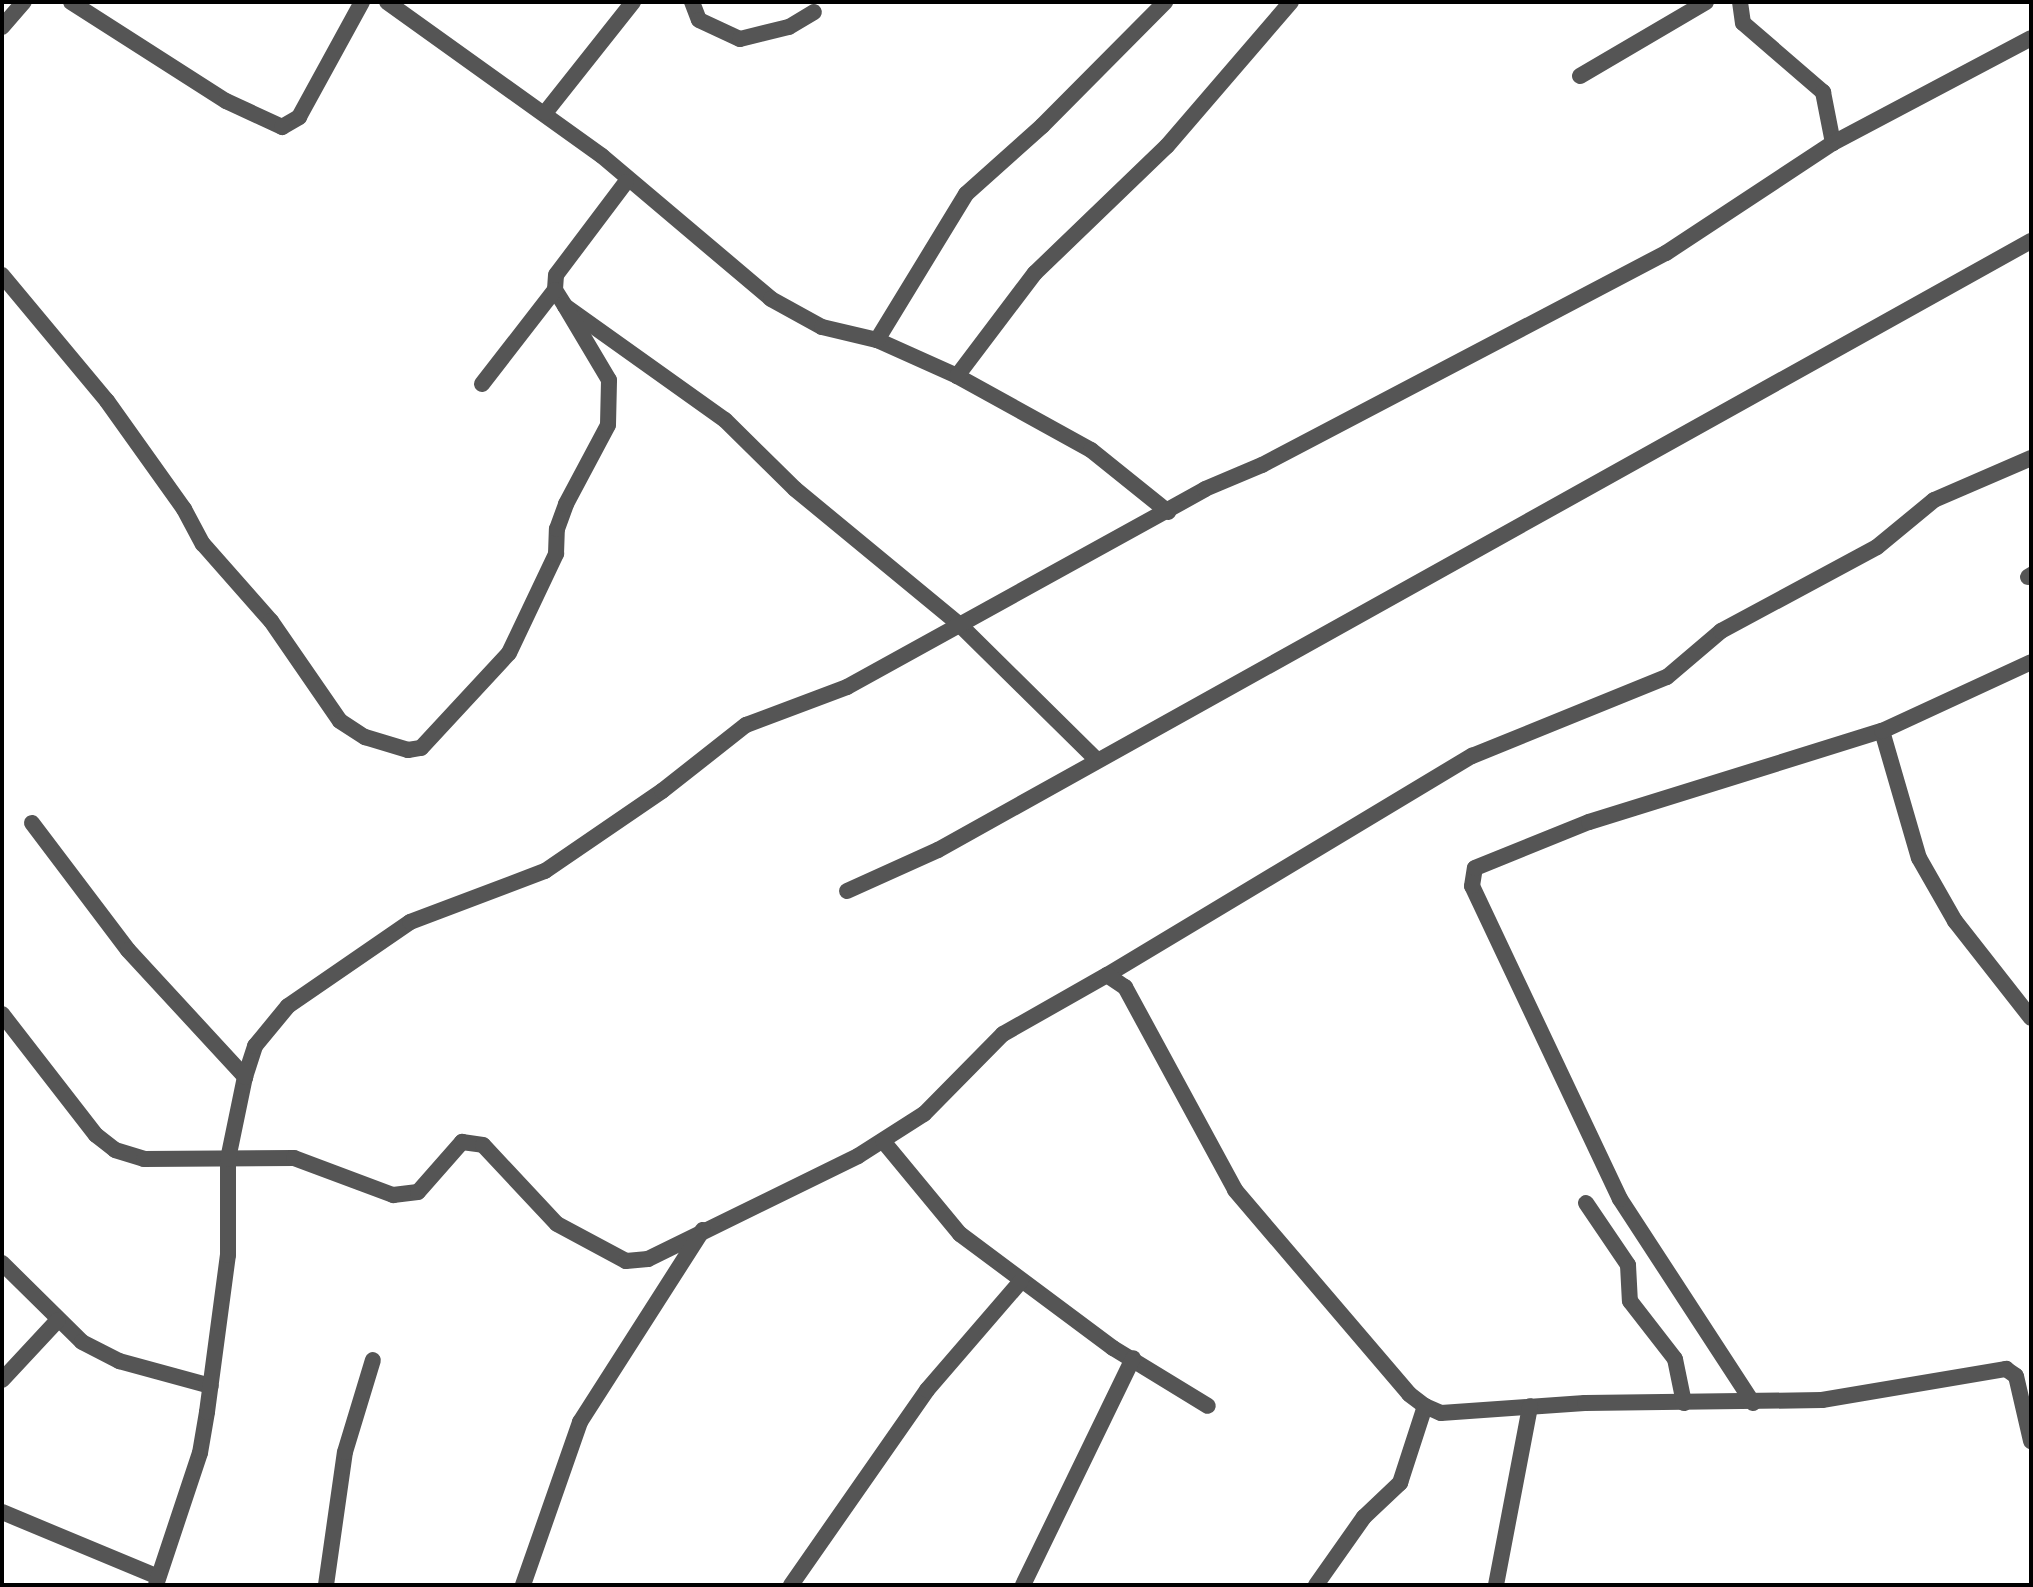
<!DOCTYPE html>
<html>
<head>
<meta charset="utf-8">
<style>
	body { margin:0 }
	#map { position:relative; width:2033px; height:1587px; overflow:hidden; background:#fff; font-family:Roboto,sans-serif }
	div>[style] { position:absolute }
	.street>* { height:16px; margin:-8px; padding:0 8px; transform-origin:8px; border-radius:8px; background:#555 }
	span { translate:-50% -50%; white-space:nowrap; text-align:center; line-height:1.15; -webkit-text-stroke:6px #fff; paint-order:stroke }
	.frame { position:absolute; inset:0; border:4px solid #000; pointer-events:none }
</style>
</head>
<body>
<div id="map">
	<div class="street">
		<div style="left:71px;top:2px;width:184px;rotate:32.6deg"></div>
		<div style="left:226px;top:101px;width:62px;rotate:24.9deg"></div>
		<div style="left:282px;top:127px;width:20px;rotate:-30deg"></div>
		<div style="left:299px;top:117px;width:131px;rotate:-61.3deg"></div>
		<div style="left:387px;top:2px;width:264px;rotate:35.6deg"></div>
		<div style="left:602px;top:156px;width:221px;rotate:40.2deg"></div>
		<div style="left:771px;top:299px;width:58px;rotate:28.8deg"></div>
		<div style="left:822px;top:327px;width:57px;rotate:13.3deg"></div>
		<div style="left:877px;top:340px;width:88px;rotate:24.2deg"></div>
		<div style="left:957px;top:376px;width:153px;rotate:28.9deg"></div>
		<div style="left:1091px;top:450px;width:99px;rotate:38.8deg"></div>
		<div style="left:692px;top:2px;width:19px;rotate:69deg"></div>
		<div style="left:699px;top:20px;width:45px;rotate:24.9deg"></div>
		<div style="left:740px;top:39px;width:50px;rotate:-13.8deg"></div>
		<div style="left:789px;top:27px;width:29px;rotate:-31deg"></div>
		<div style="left:1740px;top:2px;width:21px;rotate:82deg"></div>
		<div style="left:1743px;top:23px;width:106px;rotate:40.8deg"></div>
		<div style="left:1823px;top:92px;width:52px;rotate:78.9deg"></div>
		<div style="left:2px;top:27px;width:33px;rotate:-49deg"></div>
		<div style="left:1580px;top:76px;width:146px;rotate:-30.4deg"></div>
		<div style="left:545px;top:113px;width:142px;rotate:-51.6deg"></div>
		<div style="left:626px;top:182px;width:116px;rotate:127deg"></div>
		<div style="left:556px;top:275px;width:15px;rotate:94deg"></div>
		<div style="left:555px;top:290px;width:19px;rotate:58deg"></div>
		<div style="left:565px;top:306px;width:196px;rotate:35.5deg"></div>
		<div style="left:725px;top:420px;width:98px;rotate:44.6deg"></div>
		<div style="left:795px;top:489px;width:214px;rotate:39.5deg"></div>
		<div style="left:960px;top:625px;width:191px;rotate:44.6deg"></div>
		<div style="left:2px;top:275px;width:164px;rotate:50.2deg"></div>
		<div style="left:107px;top:401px;width:133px;rotate:54.5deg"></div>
		<div style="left:184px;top:509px;width:40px;rotate:62deg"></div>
		<div style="left:203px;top:544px;width:103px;rotate:48.6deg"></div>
		<div style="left:271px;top:621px;width:121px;rotate:55.4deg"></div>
		<div style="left:340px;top:721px;width:30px;rotate:33deg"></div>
		<div style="left:365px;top:737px;width:45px;rotate:16.8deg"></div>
		<div style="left:408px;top:750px;width:13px;rotate:-9deg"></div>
		<div style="left:421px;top:748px;width:129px;rotate:-47.2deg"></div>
		<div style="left:509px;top:653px;width:110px;rotate:-64.6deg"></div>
		<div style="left:556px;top:554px;width:25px;rotate:-88deg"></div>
		<div style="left:557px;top:529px;width:27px;rotate:-70deg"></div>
		<div style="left:566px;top:504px;width:89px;rotate:-62deg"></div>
		<div style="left:608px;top:425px;width:45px;rotate:-88.7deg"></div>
		<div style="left:609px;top:380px;width:86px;rotate:-120.7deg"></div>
		<div style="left:877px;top:340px;width:171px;rotate:-58.6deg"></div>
		<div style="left:966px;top:194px;width:102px;rotate:-41.8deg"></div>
		<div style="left:1042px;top:126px;width:175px;rotate:-45.2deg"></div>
		<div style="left:957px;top:376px;width:129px;rotate:-52.9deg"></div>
		<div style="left:1035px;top:273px;width:183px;rotate:-43.9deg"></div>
		<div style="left:1167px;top:146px;width:190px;rotate:-49.3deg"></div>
		<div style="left:482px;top:384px;width:119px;rotate:-52.2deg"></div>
		<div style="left:2028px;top:577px;width:4px;rotate:-34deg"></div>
		<div style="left:1882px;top:731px;width:132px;rotate:73.8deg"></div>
		<div style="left:1919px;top:858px;width:73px;rotate:60.3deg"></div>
		<div style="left:1955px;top:921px;width:123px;rotate:51.9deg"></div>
		<div style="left:32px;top:823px;width:159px;rotate:52.9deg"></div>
		<div style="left:128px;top:950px;width:173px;rotate:47.3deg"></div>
		<div style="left:847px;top:891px;width:100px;rotate:-24.3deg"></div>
		<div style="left:938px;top:850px;width:1251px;rotate:-29.13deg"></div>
		<div style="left:1107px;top:975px;width:426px;rotate:-31deg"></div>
		<div style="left:1472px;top:756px;width:210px;rotate:-22.1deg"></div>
		<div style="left:1667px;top:677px;width:71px;rotate:-40.4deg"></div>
		<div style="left:1721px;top:631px;width:177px;rotate:-28.3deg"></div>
		<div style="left:1877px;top:547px;width:74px;rotate:-39.5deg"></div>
		<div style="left:1934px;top:500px;width:106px;rotate:-23.4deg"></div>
		<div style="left:2px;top:1014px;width:153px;rotate:52.2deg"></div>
		<div style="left:96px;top:1135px;width:24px;rotate:38deg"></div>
		<div style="left:115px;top:1150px;width:30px;rotate:17deg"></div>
		<div style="left:144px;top:1159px;width:150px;rotate:-0.4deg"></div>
		<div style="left:294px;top:1158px;width:106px;rotate:20.5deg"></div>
		<div style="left:393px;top:1195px;width:25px;rotate:-7deg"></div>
		<div style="left:418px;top:1192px;width:67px;rotate:-48.7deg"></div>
		<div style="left:462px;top:1142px;width:21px;rotate:8deg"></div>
		<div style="left:483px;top:1145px;width:108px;rotate:46.9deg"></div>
		<div style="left:557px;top:1224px;width:78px;rotate:28.2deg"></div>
		<div style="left:626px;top:1261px;width:22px;rotate:-5deg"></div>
		<div style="left:648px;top:1259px;width:234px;rotate:-26.1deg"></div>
		<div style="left:858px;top:1156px;width:78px;rotate:-32.5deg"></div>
		<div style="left:924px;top:1114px;width:112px;rotate:-45.4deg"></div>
		<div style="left:1003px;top:1034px;width:120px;rotate:-29.6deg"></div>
		<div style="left:1107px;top:975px;width:22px;rotate:34deg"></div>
		<div style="left:1125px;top:987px;width:231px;rotate:61.5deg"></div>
		<div style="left:1235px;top:1190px;width:268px;rotate:49.5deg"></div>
		<div style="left:1409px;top:1394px;width:20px;rotate:37deg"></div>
		<div style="left:1425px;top:1406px;width:17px;rotate:24deg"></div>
		<div style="left:1441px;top:1413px;width:144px;rotate:-4deg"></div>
		<div style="left:1585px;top:1403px;width:237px;rotate:-0.7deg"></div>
		<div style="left:1822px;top:1400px;width:187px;rotate:-9.6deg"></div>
		<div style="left:2006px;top:1369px;width:12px;rotate:35deg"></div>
		<div style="left:2016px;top:1376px;width:67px;rotate:77deg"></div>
		<div style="left:883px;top:1141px;width:121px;rotate:50.4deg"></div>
		<div style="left:960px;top:1234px;width:191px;rotate:36.7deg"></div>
		<div style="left:1113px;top:1348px;width:111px;rotate:31.4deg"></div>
		<div style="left:1586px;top:1203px;width:75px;rotate:55.9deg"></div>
		<div style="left:1628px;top:1265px;width:36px;rotate:87deg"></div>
		<div style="left:1630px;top:1301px;width:73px;rotate:52.2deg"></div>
		<div style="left:1675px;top:1359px;width:45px;rotate:78.4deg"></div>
		<div style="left:2px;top:1263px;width:112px;rotate:44.6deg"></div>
		<div style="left:82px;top:1342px;width:42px;rotate:27.2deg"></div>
		<div style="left:119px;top:1361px;width:95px;rotate:15.2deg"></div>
		<div style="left:2px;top:1380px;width:82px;rotate:-47deg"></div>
		<div style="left:1753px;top:1403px;width:244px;rotate:-123.1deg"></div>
		<div style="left:1620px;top:1199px;width:346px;rotate:-115.3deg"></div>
		<div style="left:1472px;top:886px;width:18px;rotate:-81deg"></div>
		<div style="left:1475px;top:868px;width:123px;rotate:-22deg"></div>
		<div style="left:1589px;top:822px;width:307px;rotate:-17.3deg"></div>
		<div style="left:1882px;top:731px;width:164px;rotate:-24.8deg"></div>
		<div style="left:2px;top:1512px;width:169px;rotate:22.6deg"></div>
		<div style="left:156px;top:1585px;width:139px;rotate:-71.6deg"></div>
		<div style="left:200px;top:1453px;width:42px;rotate:-80.3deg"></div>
		<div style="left:207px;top:1412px;width:158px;rotate:-82.4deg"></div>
		<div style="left:228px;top:1255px;width:96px;rotate:-90deg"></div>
		<div style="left:228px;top:1159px;width:84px;rotate:-78.3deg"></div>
		<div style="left:245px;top:1077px;width:33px;rotate:-72deg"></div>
		<div style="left:255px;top:1046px;width:52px;rotate:-50.5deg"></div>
		<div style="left:288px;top:1006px;width:148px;rotate:-34.5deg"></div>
		<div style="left:410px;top:922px;width:144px;rotate:-20.7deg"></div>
		<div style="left:545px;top:871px;width:142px;rotate:-34.4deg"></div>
		<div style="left:662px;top:791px;width:107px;rotate:-38.2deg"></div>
		<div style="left:746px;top:725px;width:108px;rotate:-20.6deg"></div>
		<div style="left:847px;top:687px;width:409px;rotate:-28.9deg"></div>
		<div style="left:1205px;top:489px;width:62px;rotate:-22.8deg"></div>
		<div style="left:1262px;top:465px;width:456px;rotate:-27.7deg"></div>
		<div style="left:1666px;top:253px;width:200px;rotate:-33.4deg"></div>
		<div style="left:1833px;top:143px;width:224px;rotate:-27.9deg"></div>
		<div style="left:326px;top:1585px;width:134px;rotate:-81.9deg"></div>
		<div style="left:345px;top:1452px;width:96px;rotate:-73.1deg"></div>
		<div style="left:523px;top:1585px;width:173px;rotate:-70.7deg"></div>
		<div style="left:580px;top:1422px;width:228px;rotate:-57.4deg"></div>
		<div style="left:791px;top:1585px;width:238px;rotate:-55.1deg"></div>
		<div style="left:927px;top:1390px;width:144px;rotate:-49.2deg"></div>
		<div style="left:1023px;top:1585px;width:252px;rotate:-64.1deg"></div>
		<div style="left:1316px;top:1585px;width:83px;rotate:-54.8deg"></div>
		<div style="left:1364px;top:1517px;width:50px;rotate:-43.4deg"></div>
		<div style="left:1400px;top:1483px;width:81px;rotate:-72deg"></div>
		<div style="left:1496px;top:1585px;width:182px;rotate:-79.2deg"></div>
	</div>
	<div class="frame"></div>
</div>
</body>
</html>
